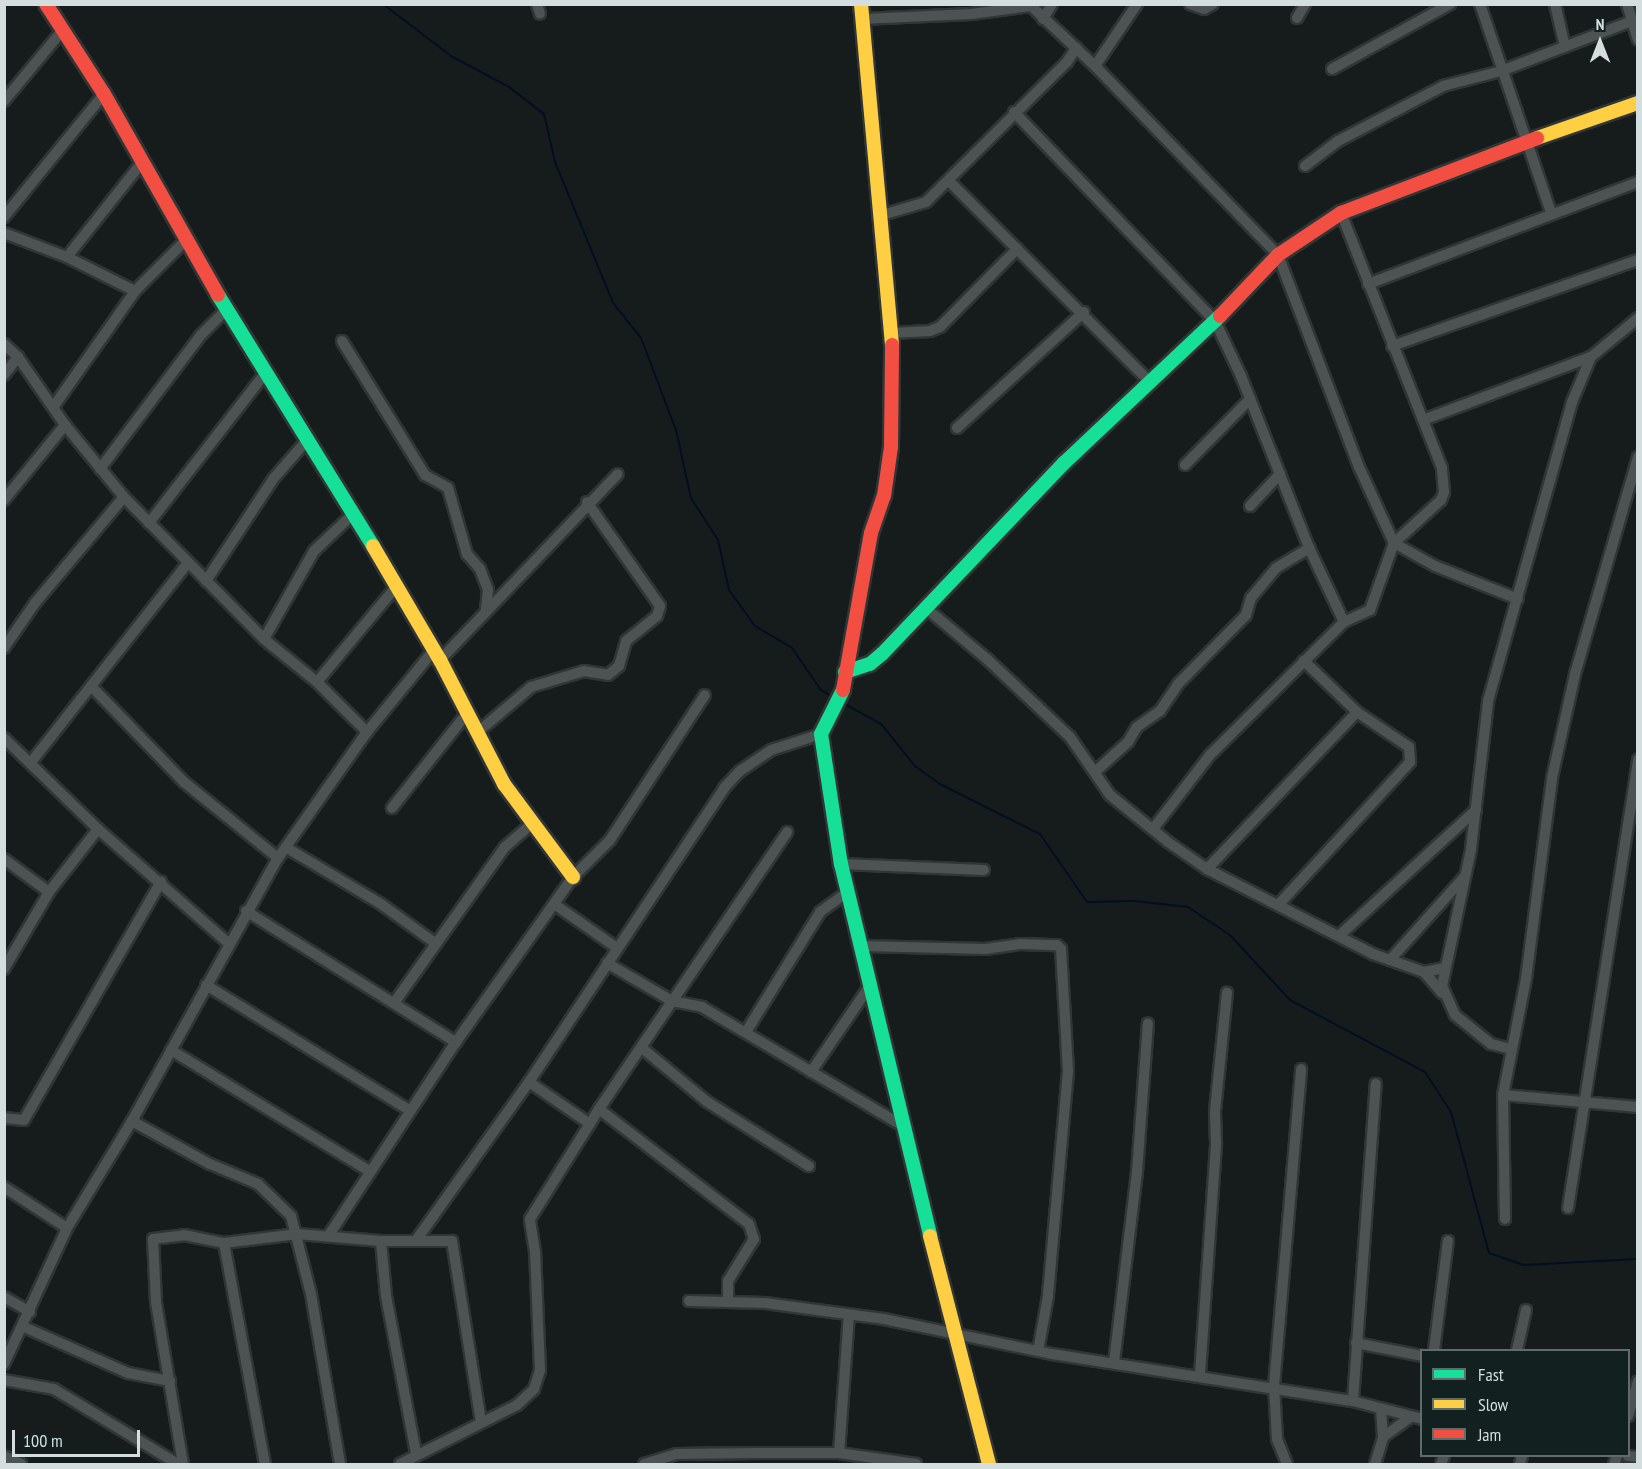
<!DOCTYPE html>
<html>
<head>
<meta charset="utf-8">
<style>
	body { margin:0 }
	#map { position:relative; width:1642px; height:1469px; overflow:hidden; background:#161c1c; font-family:"PT Sans Narrow",sans-serif }
	div>[style] { position:absolute }
	[style*='--x'] { left:calc(var(--x)*1px); top:calc(var(--y)*1px); width:calc(var(--w)*1px); rotate:calc(var(--a)*1deg) }
	.stream>* { height:2px; margin:-1px; padding:0 1px; transform-origin:1px; border-radius:1px; background:#020f21 }
	.roads { filter:drop-shadow(2px 0 #303535) drop-shadow(-2px 0 #303535) drop-shadow(0 2px #303535) drop-shadow(0 -2px #303535) }
	.street>* { height:10px; margin:-5px; padding:0 5px; transform-origin:5px; border-radius:5px; background:#4d5252 }
	.fast>* { height:14px; margin:-7px; padding:0 7px; transform-origin:7px; border-radius:7px; background:#16e098 }
	.slow>* { height:14px; margin:-7px; padding:0 7px; transform-origin:7px; border-radius:7px; background:#ffcf43 }
	.jam>* { height:14px; margin:-7px; padding:0 7px; transform-origin:7px; border-radius:7px; background:#f24e42 }
	span { translate:-50% -50%; white-space:nowrap; text-align:center; line-height:1.15; -webkit-text-stroke:5px #122020; paint-order:stroke }
	.frame { position:absolute; inset:0; border:6px solid #d5dede; pointer-events:none }
	.legend { position:absolute; left:1420px; top:1349px; width:210px; height:108px; box-sizing:border-box; background:#122020; border:2px solid #606c6c; margin:0; padding:8px 10px; list-style:none; font-size:18px; color:#d5dede }
	.legend li { display:flex; align-items:center; gap:12px; height:30px }
	.legend b { width:30px; border:2px solid #606c6c }
	.north { position:absolute; left:1570px; top:12px; width:60px; height:60px; -webkit-text-stroke:4px #122020; paint-order:stroke; rotate:0deg; font-size:16px; font-weight:700; line-height:24px; text-align:center; color:#d5dede }
	.north::after { content:''; display:block; margin:auto; width:21px; height:27px; background:#d5dede; clip-path:polygon(50% 0,100% 100%,50% 72%,0 100%) }
	.scale { position:absolute; left:12px; top:1430px; width:128px; height:27px; box-sizing:border-box; border:3px solid #d5dede; border-top:0; padding-left:8px; font-size:18px; line-height:21px; white-space:nowrap; color:#d5dede; -webkit-text-stroke:4px #122020; paint-order:stroke }
</style>
</head>
<body>
<div id="map">
	<div class="stream">
		<div style="--x:383;--y:4;--w:86;--a:37.4"></div>
		<div style="--x:451;--y:56;--w:66;--a:28.1"></div>
		<div style="--x:509;--y:87;--w:44;--a:37.6"></div>
		<div style="--x:544;--y:114;--w:49;--a:77.1"></div>
		<div style="--x:555;--y:162;--w:152;--a:67.6"></div>
		<div style="--x:613;--y:303;--w:45;--a:51.3"></div>
		<div style="--x:641;--y:338;--w:98;--a:69.2"></div>
		<div style="--x:676;--y:430;--w:70;--a:77.6"></div>
		<div style="--x:691;--y:498;--w:50;--a:57.3"></div>
		<div style="--x:718;--y:540;--w:51;--a:77.6"></div>
		<div style="--x:729;--y:590;--w:44;--a:54.2"></div>
		<div style="--x:755;--y:626;--w:43;--a:30.7"></div>
		<div style="--x:792;--y:648;--w:51;--a:55.4"></div>
		<div style="--x:821;--y:690;--w:17;--a:31"></div>
		<div style="--x:843;--y:703;--w:43;--a:28.9"></div>
		<div style="--x:881;--y:724;--w:54;--a:51"></div>
		<div style="--x:915;--y:766;--w:31;--a:36"></div>
		<div style="--x:940;--y:784;--w:112;--a:26.6"></div>
		<div style="--x:1040;--y:834;--w:83;--a:55.3"></div>
		<div style="--x:1087;--y:902;--w:48;--a:-1.2"></div>
		<div style="--x:1135;--y:901;--w:53;--a:6.5"></div>
		<div style="--x:1188;--y:907;--w:50;--a:33.7"></div>
		<div style="--x:1230;--y:935;--w:88;--a:47.3"></div>
		<div style="--x:1290;--y:1000;--w:153;--a:28.1"></div>
		<div style="--x:1425;--y:1072;--w:48;--a:57"></div>
		<div style="--x:1451;--y:1112;--w:146;--a:74.9"></div>
		<div style="--x:1489;--y:1253;--w:36;--a:19"></div>
		<div style="--x:1523;--y:1265;--w:115;--a:-3"></div>
	</div>
	<div class="roads">
		<div class="street">
			<div style="--x:537;--y:4;--w:10;--a:73"></div>
			<div style="--x:1029;--y:4;--w:91;--a:43.2"></div>
			<div style="--x:1095;--y:66;--w:263;--a:45.9"></div>
			<div style="--x:1278;--y:255;--w:227;--a:69.1"></div>
			<div style="--x:1359;--y:467;--w:84;--a:65.3"></div>
			<div style="--x:1394;--y:543;--w:47;--a:29.3"></div>
			<div style="--x:1435;--y:566;--w:89;--a:21.7"></div>
			<div style="--x:1190;--y:4;--w:15;--a:20"></div>
			<div style="--x:1204;--y:9;--w:10;--a:-29"></div>
			<div style="--x:1480;--y:4;--w:220;--a:71.2"></div>
			<div style="--x:1555;--y:4;--w:44;--a:76.9"></div>
			<div style="--x:1627;--y:4;--w:37;--a:73"></div>
			<div style="--x:1297;--y:18;--w:16;--a:-60"></div>
			<div style="--x:862;--y:19;--w:109;--a:-2.6"></div>
			<div style="--x:971;--y:14;--w:60;--a:-7.7"></div>
			<div style="--x:1043;--y:19;--w:17;--a:-59"></div>
			<div style="--x:1095;--y:66;--w:75;--a:-55.9"></div>
			<div style="--x:1332;--y:69;--w:135;--a:-28.8"></div>
			<div style="--x:4;--y:101;--w:91;--a:-50.4"></div>
			<div style="--x:1014;--y:112;--w:290;--a:46.1"></div>
			<div style="--x:1215;--y:321;--w:61;--a:64.7"></div>
			<div style="--x:1241;--y:376;--w:185;--a:68.4"></div>
			<div style="--x:1309;--y:548;--w:82;--a:64.7"></div>
			<div style="--x:1305;--y:166;--w:41;--a:-37.1"></div>
			<div style="--x:1338;--y:141;--w:119;--a:-27.6"></div>
			<div style="--x:1443;--y:86;--w:60;--a:-14.5"></div>
			<div style="--x:1501;--y:71;--w:140;--a:-20.9"></div>
			<div style="--x:949;--y:181;--w:286;--a:45"></div>
			<div style="--x:882;--y:215;--w:46;--a:-16.5"></div>
			<div style="--x:926;--y:202;--w:199;--a:-44.8"></div>
			<div style="--x:1067;--y:62;--w:17;--a:-57"></div>
			<div style="--x:4;--y:217;--w:159;--a:-50.9"></div>
			<div style="--x:4;--y:233;--w:67;--a:20.9"></div>
			<div style="--x:67;--y:257;--w:76;--a:26.6"></div>
			<div style="--x:67;--y:257;--w:122;--a:-51.6"></div>
			<div style="--x:1368;--y:284;--w:289;--a:-20.7"></div>
			<div style="--x:891;--y:333;--w:39;--a:-3"></div>
			<div style="--x:930;--y:331;--w:11;--a:-22"></div>
			<div style="--x:940;--y:327;--w:110;--a:-45.4"></div>
			<div style="--x:342;--y:341;--w:158;--a:58.2"></div>
			<div style="--x:425;--y:475;--w:26;--a:29"></div>
			<div style="--x:448;--y:488;--w:69;--a:73.9"></div>
			<div style="--x:467;--y:554;--w:20;--a:49"></div>
			<div style="--x:480;--y:569;--w:22;--a:69"></div>
			<div style="--x:488;--y:590;--w:20;--a:96"></div>
			<div style="--x:4;--y:344;--w:19;--a:43"></div>
			<div style="--x:18;--y:357;--w:83;--a:55.3"></div>
			<div style="--x:65;--y:425;--w:93;--a:50.7"></div>
			<div style="--x:124;--y:497;--w:199;--a:45.4"></div>
			<div style="--x:264;--y:639;--w:68;--a:39.1"></div>
			<div style="--x:317;--y:682;--w:71;--a:45"></div>
			<div style="--x:1392;--y:346;--w:261;--a:-19.3"></div>
			<div style="--x:4;--y:375;--w:23;--a:-52"></div>
			<div style="--x:54;--y:406;--w:141;--a:-54.8"></div>
			<div style="--x:135;--y:291;--w:71;--a:-45"></div>
			<div style="--x:1423;--y:420;--w:179;--a:-20.6"></div>
			<div style="--x:1591;--y:357;--w:61;--a:-39.7"></div>
			<div style="--x:957;--y:428;--w:172;--a:-42.4"></div>
			<div style="--x:1185;--y:465;--w:93;--a:-45.4"></div>
			<div style="--x:100;--y:469;--w:168;--a:-53"></div>
			<div style="--x:201;--y:335;--w:37;--a:-45"></div>
			<div style="--x:4;--y:500;--w:97;--a:-50.9"></div>
			<div style="--x:1250;--y:506;--w:44;--a:-46.8"></div>
			<div style="--x:149;--y:523;--w:191;--a:-52.2"></div>
			<div style="--x:206;--y:581;--w:123;--a:-56.6"></div>
			<div style="--x:274;--y:478;--w:53;--a:-48.8"></div>
			<div style="--x:926;--y:608;--w:80;--a:39.9"></div>
			<div style="--x:987;--y:659;--w:114;--a:43.2"></div>
			<div style="--x:1070;--y:737;--w:70;--a:55.4"></div>
			<div style="--x:1110;--y:795;--w:75;--a:39"></div>
			<div style="--x:1168;--y:842;--w:47;--a:34.7"></div>
			<div style="--x:1207;--y:869;--w:186;--a:27.1"></div>
			<div style="--x:1373;--y:954;--w:54;--a:19.4"></div>
			<div style="--x:1424;--y:972;--w:21;--a:-11"></div>
			<div style="--x:264;--y:639;--w:101;--a:-60.4"></div>
			<div style="--x:314;--y:551;--w:54;--a:-43.5"></div>
			<div style="--x:4;--y:648;--w:55;--a:-55.4"></div>
			<div style="--x:35;--y:603;--w:138;--a:-50"></div>
			<div style="--x:440;--y:660;--w:257;--a:-46.3"></div>
			<div style="--x:317;--y:682;--w:122;--a:-50.3"></div>
			<div style="--x:91;--y:686;--w:134;--a:45.9"></div>
			<div style="--x:184;--y:782;--w:121;--a:39"></div>
			<div style="--x:479;--y:731;--w:68;--a:-40.2"></div>
			<div style="--x:531;--y:687;--w:55;--a:-16.8"></div>
			<div style="--x:584;--y:671;--w:24;--a:9"></div>
			<div style="--x:608;--y:675;--w:14;--a:-39"></div>
			<div style="--x:619;--y:666;--w:26;--a:-74"></div>
			<div style="--x:626;--y:641;--w:40;--a:-39"></div>
			<div style="--x:657;--y:616;--w:10;--a:-73"></div>
			<div style="--x:660;--y:606;--w:127;--a:-125.1"></div>
			<div style="--x:4;--y:738;--w:131;--a:44.1"></div>
			<div style="--x:98;--y:829;--w:173;--a:41.2"></div>
			<div style="--x:32;--y:761;--w:251;--a:-51.8"></div>
			<div style="--x:1095;--y:772;--w:45;--a:-42.3"></div>
			<div style="--x:1128;--y:742;--w:17;--a:-59"></div>
			<div style="--x:1137;--y:727;--w:28;--a:-35"></div>
			<div style="--x:1160;--y:711;--w:32;--a:-56"></div>
			<div style="--x:1178;--y:684;--w:97;--a:-45.4"></div>
			<div style="--x:1246;--y:615;--w:18;--a:-74"></div>
			<div style="--x:1251;--y:598;--w:39;--a:-50"></div>
			<div style="--x:1276;--y:568;--w:39;--a:-31"></div>
			<div style="--x:392;--y:808;--w:122;--a:-51.6"></div>
			<div style="--x:1153;--y:829;--w:93;--a:-52.4"></div>
			<div style="--x:1210;--y:755;--w:189;--a:-44.8"></div>
			<div style="--x:1344;--y:622;--w:29;--a:-25"></div>
			<div style="--x:1370;--y:610;--w:71;--a:-70.3"></div>
			<div style="--x:1394;--y:543;--w:64;--a:-42.5"></div>
			<div style="--x:1441;--y:500;--w:9;--a:-69"></div>
			<div style="--x:1444;--y:492;--w:24;--a:-95"></div>
			<div style="--x:1442;--y:468;--w:274;--a:-111.6"></div>
			<div style="--x:287;--y:848;--w:109;--a:30.8"></div>
			<div style="--x:381;--y:904;--w:67;--a:35.8"></div>
			<div style="--x:4;--y:859;--w:56;--a:36.3"></div>
			<div style="--x:841;--y:864;--w:143;--a:2.4"></div>
			<div style="--x:1207;--y:869;--w:217;--a:-46.3"></div>
			<div style="--x:1280;--y:903;--w:192;--a:-47.3"></div>
			<div style="--x:1410;--y:762;--w:15;--a:-94"></div>
			<div style="--x:1409;--y:747;--w:63;--a:-146.1"></div>
			<div style="--x:1357;--y:712;--w:74;--a:-136.1"></div>
			<div style="--x:557;--y:906;--w:73;--a:35"></div>
			<div style="--x:246;--y:911;--w:248;--a:32"></div>
			<div style="--x:1340;--y:935;--w:185;--a:-42.6"></div>
			<div style="--x:862;--y:946;--w:123;--a:1.4"></div>
			<div style="--x:985;--y:949;--w:35;--a:-8"></div>
			<div style="--x:1020;--y:944;--w:37;--a:2"></div>
			<div style="--x:1057;--y:945;--w:6;--a:45"></div>
			<div style="--x:1061;--y:949;--w:122;--a:86.7"></div>
			<div style="--x:1068;--y:1071;--w:226;--a:95.1"></div>
			<div style="--x:1048;--y:1296;--w:56;--a:100.3"></div>
			<div style="--x:1390;--y:960;--w:113;--a:-48.2"></div>
			<div style="--x:607;--y:963;--w:75;--a:30.3"></div>
			<div style="--x:672;--y:1001;--w:31;--a:11"></div>
			<div style="--x:702;--y:1007;--w:236;--a:30.6"></div>
			<div style="--x:4;--y:969;--w:89;--a:-59.7"></div>
			<div style="--x:49;--y:892;--w:80;--a:-52.1"></div>
			<div style="--x:1424;--y:972;--w:28;--a:49"></div>
			<div style="--x:206;--y:985;--w:238;--a:31.6"></div>
			<div style="--x:394;--y:1003;--w:191;--a:-54.6"></div>
			<div style="--x:505;--y:847;--w:37;--a:-41"></div>
			<div style="--x:746;--y:1032;--w:141;--a:-58.3"></div>
			<div style="--x:820;--y:912;--w:34;--a:-36"></div>
			<div style="--x:642;--y:1048;--w:83;--a:39.6"></div>
			<div style="--x:706;--y:1101;--w:122;--a:32.3"></div>
			<div style="--x:1511;--y:1049;--w:21;--a:-166"></div>
			<div style="--x:1491;--y:1044;--w:46;--a:-141.1"></div>
			<div style="--x:1455;--y:1015;--w:32;--a:-114"></div>
			<div style="--x:1442;--y:986;--w:140;--a:-78"></div>
			<div style="--x:1471;--y:849;--w:149;--a:-83.4"></div>
			<div style="--x:1488;--y:701;--w:311;--a:-74.3"></div>
			<div style="--x:1572;--y:402;--w:49;--a:-67.1"></div>
			<div style="--x:171;--y:1050;--w:232;--a:31.4"></div>
			<div style="--x:811;--y:1072;--w:107;--a:-55.7"></div>
			<div style="--x:529;--y:1082;--w:74;--a:34.5"></div>
			<div style="--x:1503;--y:1095;--w:136;--a:5.1"></div>
			<div style="--x:599;--y:1109;--w:189;--a:37.5"></div>
			<div style="--x:749;--y:1224;--w:16;--a:72"></div>
			<div style="--x:754;--y:1239;--w:49;--a:121.8"></div>
			<div style="--x:728;--y:1281;--w:21;--a:90"></div>
			<div style="--x:4;--y:1118;--w:20;--a:6"></div>
			<div style="--x:24;--y:1120;--w:275;--a:-60.1"></div>
			<div style="--x:132;--y:1121;--w:89;--a:28.9"></div>
			<div style="--x:210;--y:1164;--w:52;--a:22.6"></div>
			<div style="--x:258;--y:1184;--w:46;--a:44.1"></div>
			<div style="--x:291;--y:1216;--w:81;--a:75.6"></div>
			<div style="--x:311;--y:1294;--w:172;--a:80.3"></div>
			<div style="--x:4;--y:1187;--w:75;--a:33.1"></div>
			<div style="--x:1568;--y:1208;--w:454;--a:-81.1"></div>
			<div style="--x:1505;--y:1219;--w:124;--a:-90.9"></div>
			<div style="--x:1503;--y:1095;--w:118;--a:-78.8"></div>
			<div style="--x:1526;--y:979;--w:203;--a:-82.6"></div>
			<div style="--x:1552;--y:778;--w:107;--a:-77.5"></div>
			<div style="--x:1575;--y:674;--w:226;--a:-73.8"></div>
			<div style="--x:329;--y:1235;--w:231;--a:-56.7"></div>
			<div style="--x:456;--y:1042;--w:202;--a:-54.7"></div>
			<div style="--x:573;--y:877;--w:52;--a:-45"></div>
			<div style="--x:610;--y:840;--w:173;--a:-56.8"></div>
			<div style="--x:417;--y:1239;--w:193;--a:-54.5"></div>
			<div style="--x:529;--y:1082;--w:353;--a:-56.4"></div>
			<div style="--x:724;--y:788;--w:23;--a:-47"></div>
			<div style="--x:740;--y:771;--w:37;--a:-34"></div>
			<div style="--x:771;--y:750;--w:52;--a:-17.7"></div>
			<div style="--x:381;--y:1241;--w:55;--a:84.8"></div>
			<div style="--x:386;--y:1296;--w:161;--a:79.2"></div>
			<div style="--x:224;--y:1243;--w:225;--a:79.5"></div>
			<div style="--x:4;--y:1297;--w:30;--a:30"></div>
			<div style="--x:689;--y:1301;--w:76;--a:1.5"></div>
			<div style="--x:765;--y:1303;--w:120;--a:7.7"></div>
			<div style="--x:884;--y:1319;--w:172;--a:11.8"></div>
			<div style="--x:1052;--y:1354;--w:305;--a:8.9"></div>
			<div style="--x:1353;--y:1401;--w:71;--a:14.6"></div>
			<div style="--x:24;--y:1327;--w:114;--a:23.9"></div>
			<div style="--x:128;--y:1373;--w:43;--a:10.8"></div>
			<div style="--x:1356;--y:1343;--w:67;--a:11.1"></div>
			<div style="--x:1434;--y:1350;--w:110;--a:-82.7"></div>
			<div style="--x:1517;--y:1350;--w:41;--a:-77.3"></div>
			<div style="--x:1114;--y:1362;--w:191;--a:-83.1"></div>
			<div style="--x:1137;--y:1172;--w:149;--a:-85.8"></div>
			<div style="--x:4;--y:1364;--w:150;--a:-65.1"></div>
			<div style="--x:67;--y:1228;--w:125;--a:-58.7"></div>
			<div style="--x:132;--y:1121;--w:301;--a:-61"></div>
			<div style="--x:278;--y:858;--w:154;--a:-54.8"></div>
			<div style="--x:367;--y:732;--w:104;--a:-50.8"></div>
			<div style="--x:1200;--y:1374;--w:232;--a:-86"></div>
			<div style="--x:1216;--y:1143;--w:32;--a:-92"></div>
			<div style="--x:1215;--y:1111;--w:119;--a:-84.2"></div>
			<div style="--x:4;--y:1380;--w:51;--a:10.2"></div>
			<div style="--x:54;--y:1389;--w:145;--a:31.2"></div>
			<div style="--x:1353;--y:1401;--w:318;--a:-85.9"></div>
			<div style="--x:1628;--y:1416;--w:36;--a:-74"></div>
			<div style="--x:1383;--y:1437;--w:32;--a:-36"></div>
			<div style="--x:839;--y:1453;--w:138;--a:-85.9"></div>
			<div style="--x:4;--y:1456;--w:19;--a:25"></div>
			<div style="--x:1628;--y:1456;--w:10;--a:6"></div>
			<div style="--x:183;--y:1464;--w:164;--a:-99.5"></div>
			<div style="--x:156;--y:1302;--w:63;--a:-92.7"></div>
			<div style="--x:153;--y:1239;--w:31;--a:-7"></div>
			<div style="--x:184;--y:1235;--w:41;--a:11.3"></div>
			<div style="--x:224;--y:1243;--w:74;--a:-7"></div>
			<div style="--x:297;--y:1234;--w:84;--a:4.8"></div>
			<div style="--x:381;--y:1241;--w:71;--a:0"></div>
			<div style="--x:452;--y:1241;--w:183;--a:80.9"></div>
			<div style="--x:400;--y:1464;--w:131;--a:-26.8"></div>
			<div style="--x:517;--y:1405;--w:23;--a:-43"></div>
			<div style="--x:534;--y:1389;--w:20;--a:-72"></div>
			<div style="--x:540;--y:1370;--w:118;--a:-92.4"></div>
			<div style="--x:535;--y:1252;--w:33;--a:-99"></div>
			<div style="--x:530;--y:1219;--w:130;--a:-57.9"></div>
			<div style="--x:599;--y:1109;--w:335;--a:-55.8"></div>
			<div style="--x:644;--y:1464;--w:34;--a:-17"></div>
			<div style="--x:677;--y:1454;--w:78;--a:-0.7"></div>
			<div style="--x:755;--y:1453;--w:84;--a:0"></div>
			<div style="--x:839;--y:1453;--w:78;--a:8.1"></div>
			<div style="--x:1287;--y:1464;--w:27;--a:-112"></div>
			<div style="--x:1277;--y:1439;--w:53;--a:-93.2"></div>
			<div style="--x:1274;--y:1386;--w:318;--a:-85.1"></div>
			<div style="--x:1375;--y:1464;--w:28;--a:-73"></div>
			<div style="--x:1383;--y:1437;--w:27;--a:-94"></div>
			<div style="--x:1441;--y:1464;--w:9;--a:-69"></div>
			<div style="--x:1520;--y:1464;--w:8;--a:-76"></div>
			<div style="--x:1614;--y:1464;--w:9;--a:-69"></div>
		</div>
		<div class="fast">
			<div style="--x:218;--y:295;--w:295;--a:58.3"></div>
			<div style="--x:845;--y:672;--w:26;--a:-18"></div>
			<div style="--x:870;--y:664;--w:16;--a:-40"></div>
			<div style="--x:882;--y:654;--w:264;--a:-46.4"></div>
			<div style="--x:1064;--y:463;--w:214;--a:-43.3"></div>
			<div style="--x:843;--y:690;--w:49;--a:116.6"></div>
			<div style="--x:821;--y:734;--w:132;--a:81.3"></div>
			<div style="--x:841;--y:864;--w:382;--a:76.5"></div>
		</div>
		<div class="slow">
			<div style="--x:861;--y:4;--w:342;--a:84.8"></div>
			<div style="--x:1537;--y:138;--w:107;--a:-19.1"></div>
			<div style="--x:373;--y:546;--w:132;--a:59.6"></div>
			<div style="--x:440;--y:660;--w:140;--a:62.7"></div>
			<div style="--x:504;--y:784;--w:116;--a:53.4"></div>
			<div style="--x:930;--y:1236;--w:236;--a:75.5"></div>
		</div>
		<div class="jam">
			<div style="--x:46;--y:4;--w:107;--a:57.2"></div>
			<div style="--x:104;--y:94;--w:231;--a:60.4"></div>
			<div style="--x:1220;--y:316;--w:84;--a:-46.4"></div>
			<div style="--x:1278;--y:255;--w:76;--a:-33.7"></div>
			<div style="--x:1341;--y:213;--w:210;--a:-20.9"></div>
			<div style="--x:843;--y:690;--w:159;--a:-79.9"></div>
			<div style="--x:871;--y:533;--w:39;--a:-71"></div>
			<div style="--x:884;--y:496;--w:49;--a:-81.9"></div>
			<div style="--x:891;--y:447;--w:102;--a:-89.4"></div>
		</div>
	</div>
	<div class="frame"></div>
	<ul class="legend">
	<li><b style="height:8px;background:#16e098"></b>Fast</li>
	<li><b style="height:8px;background:#ffcf43"></b>Slow</li>
	<li><b style="height:8px;background:#f24e42"></b>Jam</li>
	</ul>
	<div class="north">N</div>
	<div class="scale">100 m</div>
</div>
</body>
</html>
